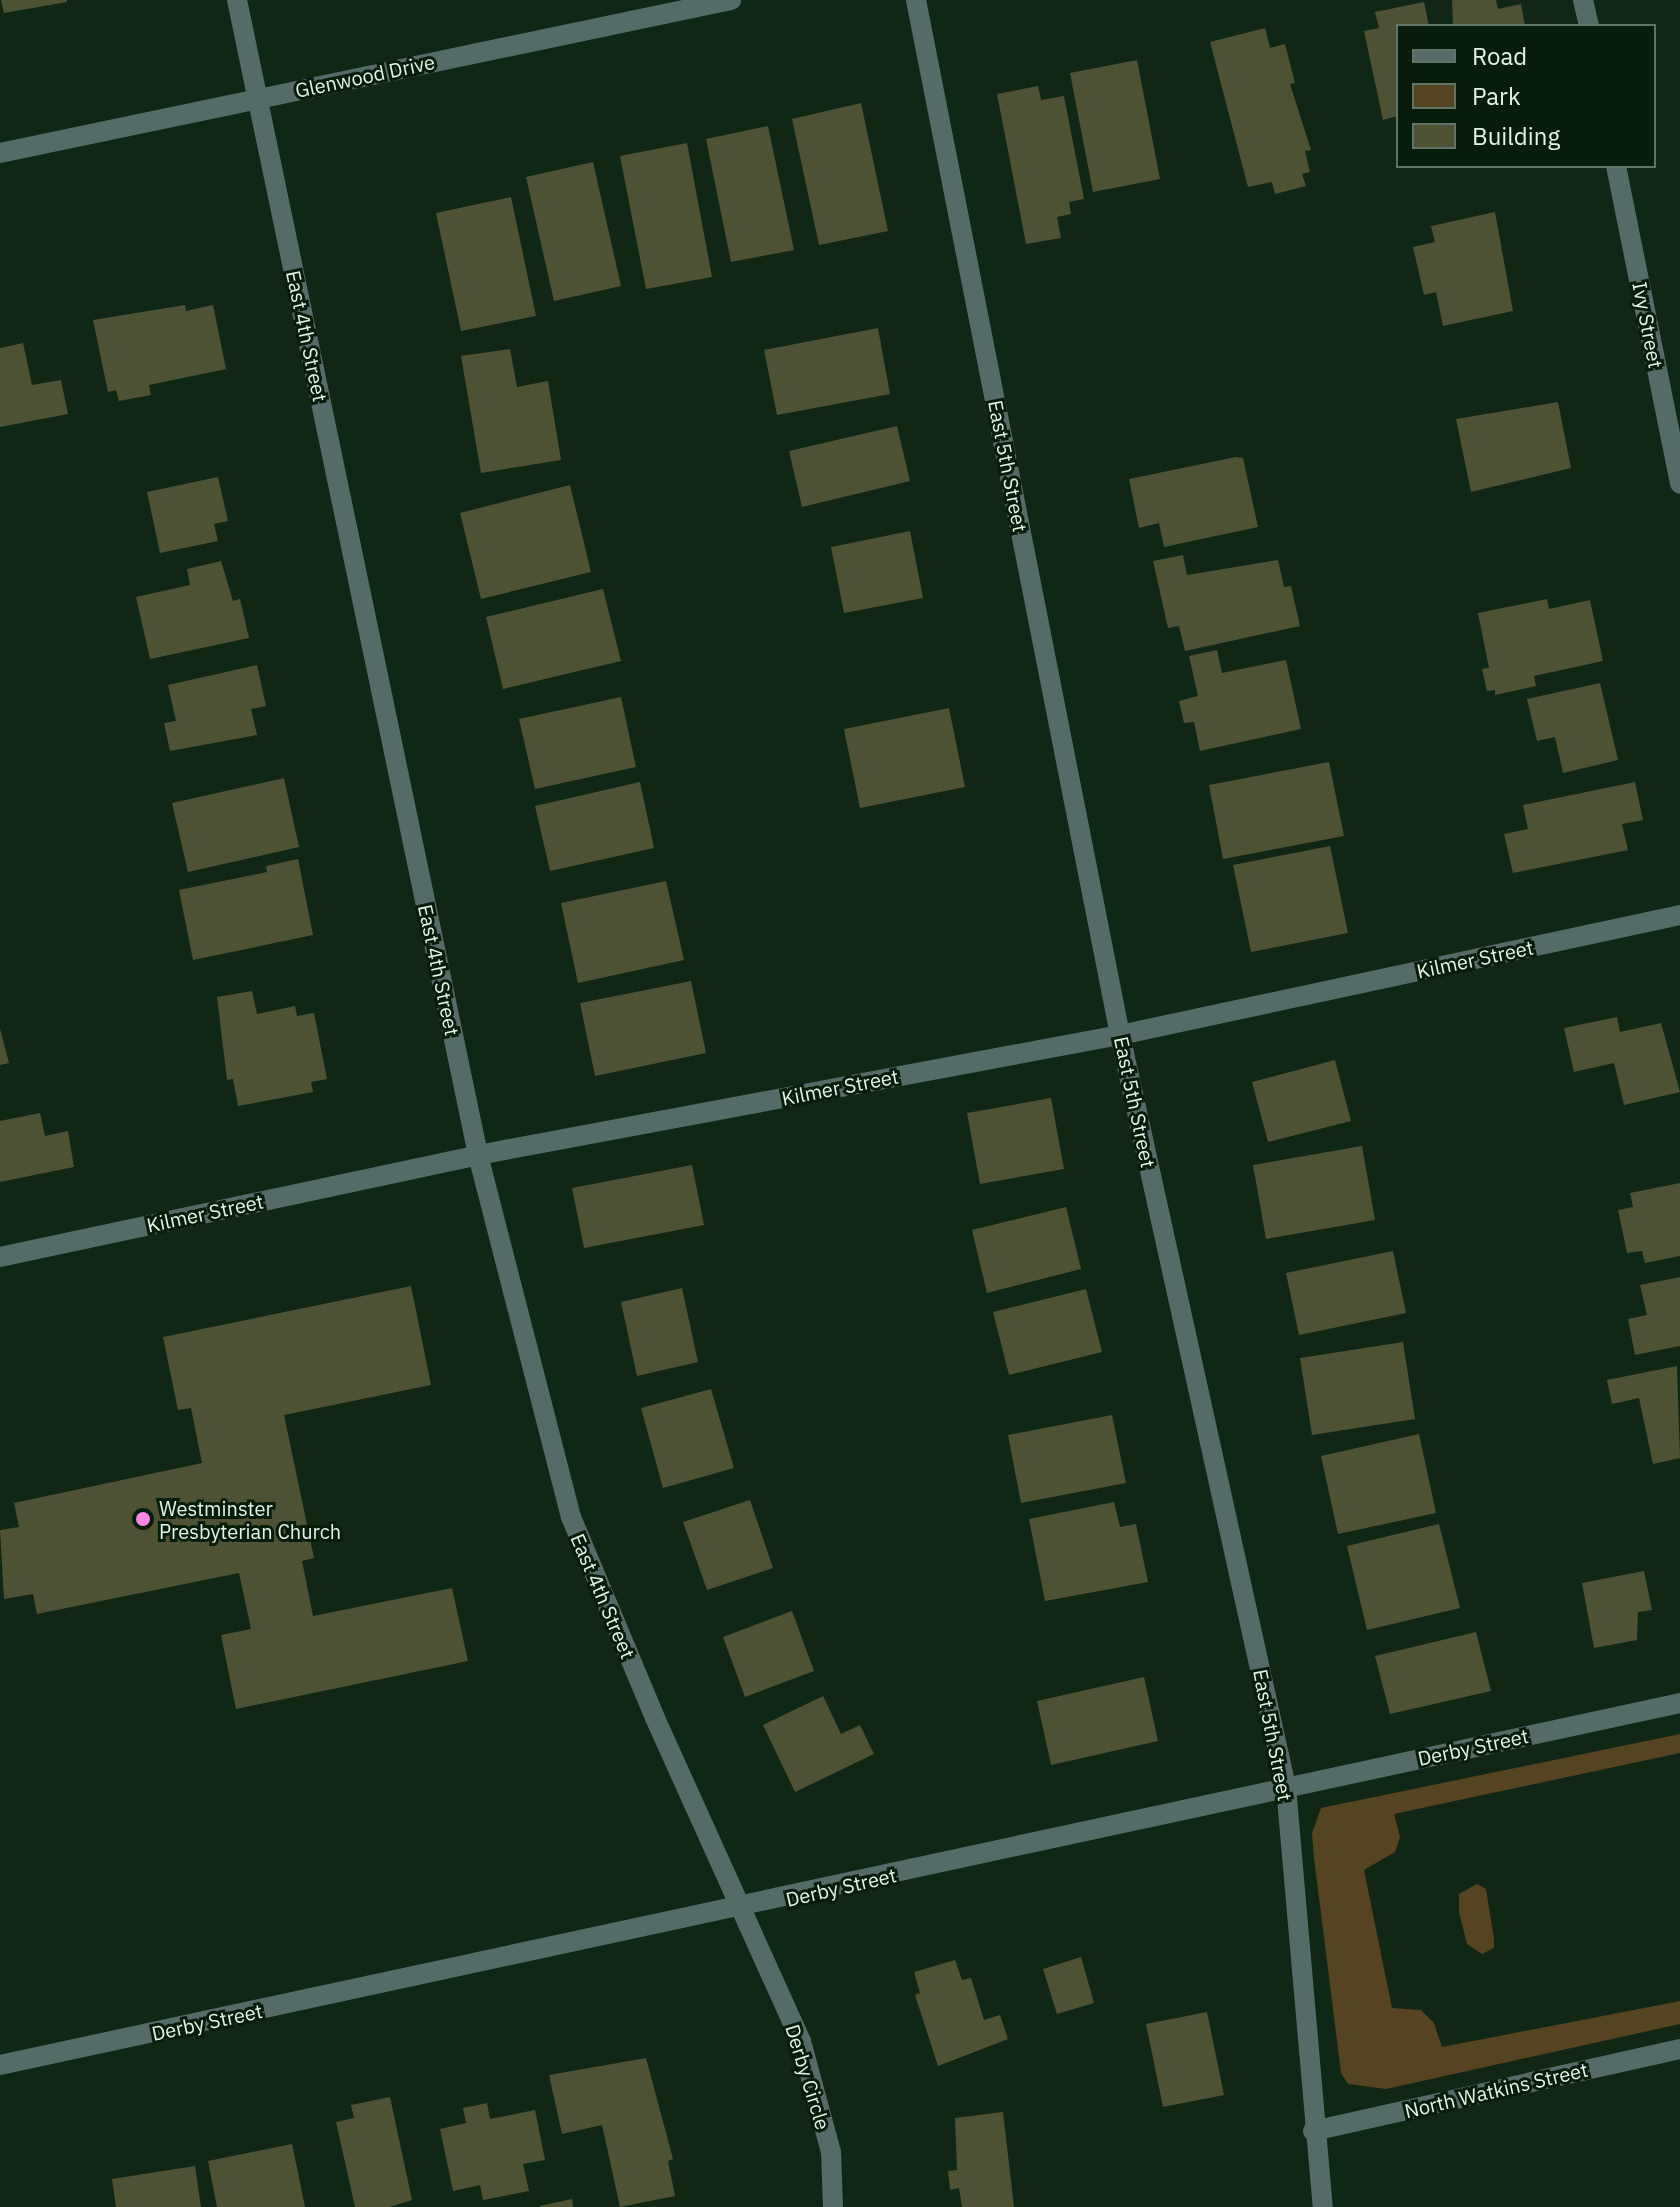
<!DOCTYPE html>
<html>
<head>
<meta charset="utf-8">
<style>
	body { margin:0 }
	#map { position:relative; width:1680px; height:2207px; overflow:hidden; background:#102715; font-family:"IBM Plex Sans",sans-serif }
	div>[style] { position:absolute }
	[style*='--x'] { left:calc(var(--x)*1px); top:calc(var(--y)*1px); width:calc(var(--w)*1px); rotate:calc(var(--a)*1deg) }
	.green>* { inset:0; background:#554322 }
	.building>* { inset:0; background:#4e5235 }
	.minor>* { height:20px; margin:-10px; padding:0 10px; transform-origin:10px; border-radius:10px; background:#556b67 }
	.tertiary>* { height:20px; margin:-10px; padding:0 10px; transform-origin:10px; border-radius:10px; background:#556b67 }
	.dots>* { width:22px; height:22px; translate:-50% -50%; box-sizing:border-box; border:4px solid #071d0c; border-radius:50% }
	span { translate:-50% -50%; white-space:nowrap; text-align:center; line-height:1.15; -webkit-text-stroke:6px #071d0c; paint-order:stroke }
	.street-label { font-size:20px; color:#e5f3e7 }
	.poi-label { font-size:20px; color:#e5f3e7 }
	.left { translate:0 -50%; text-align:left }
	.legend { position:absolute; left:1396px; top:24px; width:260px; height:144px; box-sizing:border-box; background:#071d0c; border:2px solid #607364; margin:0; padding:10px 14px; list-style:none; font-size:24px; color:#e5f3e7 }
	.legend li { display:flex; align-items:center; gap:16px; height:40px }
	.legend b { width:40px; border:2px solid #607364 }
</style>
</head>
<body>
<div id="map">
	<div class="green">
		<div style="clip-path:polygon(1680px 1734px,1680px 1753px,1394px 1814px,1400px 1837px,1395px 1852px,1364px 1870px,1392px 2008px,1421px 2010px,1434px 2023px,1442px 2047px,1680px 2001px,1680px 2024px,1386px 2089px,1348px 2084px,1341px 2073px,1314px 1858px,1312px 1833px,1321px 1808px)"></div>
		<div style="clip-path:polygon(1477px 1884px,1486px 1889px,1494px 1939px,1494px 1948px,1482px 1954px,1467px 1944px,1459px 1912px,1459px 1894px)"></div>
	</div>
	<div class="building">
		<div style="clip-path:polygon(1px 0,67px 0,67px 2px,4px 13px)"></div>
		<div style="clip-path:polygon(1452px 0,1496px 0,1498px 9px,1521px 4px,1525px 26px,1453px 26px)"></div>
		<div style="clip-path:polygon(1424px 2px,1429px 26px,1398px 26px,1398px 116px,1383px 120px,1364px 31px,1379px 28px,1375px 12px)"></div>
		<div style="clip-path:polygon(1265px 28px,1270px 48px,1285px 44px,1295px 83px,1290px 84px,1311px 150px,1305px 151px,1310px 172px,1302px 174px,1306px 186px,1275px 194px,1272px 182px,1248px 187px,1210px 42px)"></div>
		<div style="clip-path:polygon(1137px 60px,1160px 179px,1093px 192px,1070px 73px)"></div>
		<div style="clip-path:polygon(1038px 86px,1041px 100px,1064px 96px,1084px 199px,1069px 202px,1071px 214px,1057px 217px,1061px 238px,1026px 244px,997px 94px)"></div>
		<div style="clip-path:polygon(861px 103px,888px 231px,819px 245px,792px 119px)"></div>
		<div style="clip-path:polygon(768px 126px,794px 250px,731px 262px,706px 139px)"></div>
		<div style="clip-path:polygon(687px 143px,712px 277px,646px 289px,620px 156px)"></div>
		<div style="clip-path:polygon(593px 162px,621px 286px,554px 301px,526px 177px)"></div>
		<div style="clip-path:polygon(511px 197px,536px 316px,461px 331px,436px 213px)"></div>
		<div style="clip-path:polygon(1495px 212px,1513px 311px,1443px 326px,1436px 292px,1424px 295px,1413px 247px,1435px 242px,1431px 226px)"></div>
		<div style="clip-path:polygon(185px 305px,186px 311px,213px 305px,226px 369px,149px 385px,151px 395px,119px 401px,116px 390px,108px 392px,93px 320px)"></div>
		<div style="clip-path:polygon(878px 328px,890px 394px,777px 415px,764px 350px)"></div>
		<div style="clip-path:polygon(23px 343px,32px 385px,61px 380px,68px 414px,0 427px,0 348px)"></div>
		<div style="clip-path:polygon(510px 349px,517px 387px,548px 381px,561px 460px,481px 473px,461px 356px)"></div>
		<div style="clip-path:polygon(1558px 402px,1571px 468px,1471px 492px,1456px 419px)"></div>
		<div style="clip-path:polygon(897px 426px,910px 481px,802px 507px,789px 451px)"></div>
		<div style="clip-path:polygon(1236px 457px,1243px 458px,1258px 527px,1164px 547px,1159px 523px,1139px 528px,1129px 479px)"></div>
		<div style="clip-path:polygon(218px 477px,228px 521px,214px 524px,218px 541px,160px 553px,147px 492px)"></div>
		<div style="clip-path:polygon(570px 485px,591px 572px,481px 599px,460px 513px)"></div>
		<div style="clip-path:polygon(910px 531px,923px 598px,844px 613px,831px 547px)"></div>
		<div style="clip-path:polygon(1183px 555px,1187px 575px,1278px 560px,1284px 587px,1291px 586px,1300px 626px,1185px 651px,1179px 626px,1168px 628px,1153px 561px)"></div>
		<div style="clip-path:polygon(221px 561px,233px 601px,240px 599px,249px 638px,150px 659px,136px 597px,190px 585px,187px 569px)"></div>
		<div style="clip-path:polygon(603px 589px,621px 661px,503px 689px,486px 617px)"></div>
		<div style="clip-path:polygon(1547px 599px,1549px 609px,1590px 600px,1603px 661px,1534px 676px,1536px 686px,1495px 695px,1495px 690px,1487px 691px,1482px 669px,1489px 668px,1478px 613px)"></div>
		<div style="clip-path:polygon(1217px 650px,1222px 673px,1286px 660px,1301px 729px,1200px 751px,1194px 722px,1184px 723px,1179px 701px,1198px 696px,1189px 656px)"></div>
		<div style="clip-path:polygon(257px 665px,266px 706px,251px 709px,257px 735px,170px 751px,164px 723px,176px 721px,168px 685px)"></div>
		<div style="clip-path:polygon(1600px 683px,1618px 760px,1563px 773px,1555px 737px,1537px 741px,1527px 699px)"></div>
		<div style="clip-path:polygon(621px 697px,636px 767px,535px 789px,519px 719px)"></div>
		<div style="clip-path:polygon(949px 708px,965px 787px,860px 808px,844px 729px)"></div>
		<div style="clip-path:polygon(1329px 762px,1344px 836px,1223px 859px,1209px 785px)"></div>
		<div style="clip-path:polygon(284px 778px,299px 847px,188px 872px,172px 803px)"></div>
		<div style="clip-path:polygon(640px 782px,654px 848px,550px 871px,535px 806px)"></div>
		<div style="clip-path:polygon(1635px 782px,1643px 820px,1622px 824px,1628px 850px,1513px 873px,1504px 834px,1528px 829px,1523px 805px)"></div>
		<div style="clip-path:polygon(1330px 846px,1348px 933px,1251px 952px,1233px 865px)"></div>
		<div style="clip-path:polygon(298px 859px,313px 935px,193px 960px,179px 890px,267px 872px,266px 866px)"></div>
		<div style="clip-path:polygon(666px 881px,684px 960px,578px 983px,561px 903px)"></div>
		<div style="clip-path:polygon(691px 981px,706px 1053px,595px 1076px,580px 1003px)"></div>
		<div style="clip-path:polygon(252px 991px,257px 1014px,295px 1006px,297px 1016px,314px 1013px,327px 1079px,311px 1082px,313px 1092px,238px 1106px,233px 1079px,227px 1080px,217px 997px)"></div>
		<div style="clip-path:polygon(1617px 1017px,1620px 1032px,1661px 1023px,1680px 1092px,1624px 1105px,1614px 1063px,1574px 1072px,1564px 1028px)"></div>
		<div style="clip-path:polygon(0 1029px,9px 1063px,0 1065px)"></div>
		<div style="clip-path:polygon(1335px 1060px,1351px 1121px,1268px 1142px,1252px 1082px)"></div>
		<div style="clip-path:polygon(1051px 1098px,1064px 1169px,980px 1184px,967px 1113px)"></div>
		<div style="clip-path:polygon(40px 1113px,45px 1136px,68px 1131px,74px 1167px,0 1182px,0 1121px)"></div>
		<div style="clip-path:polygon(1362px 1146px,1375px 1220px,1266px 1239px,1253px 1165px)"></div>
		<div style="clip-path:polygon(692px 1165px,704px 1225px,584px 1248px,572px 1188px)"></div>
		<div style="clip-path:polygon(1680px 1183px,1680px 1256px,1645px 1263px,1642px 1251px,1627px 1253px,1618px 1210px,1633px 1207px,1630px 1193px)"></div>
		<div style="clip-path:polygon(1066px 1207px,1081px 1269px,987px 1293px,972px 1230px)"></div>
		<div style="clip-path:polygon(1393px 1251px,1406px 1313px,1299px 1335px,1286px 1273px)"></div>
		<div style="clip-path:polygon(1680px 1277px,1680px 1346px,1635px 1355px,1628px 1319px,1647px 1315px,1640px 1285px)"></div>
		<div style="clip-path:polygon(411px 1286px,431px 1385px,284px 1415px,314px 1558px,302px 1561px,313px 1616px,452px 1588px,468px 1661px,236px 1709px,221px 1635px,251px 1629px,239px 1573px,37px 1614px,33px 1594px,4px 1599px,0 1530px,19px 1527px,14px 1503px,202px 1463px,191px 1408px,178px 1410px,163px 1337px)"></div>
		<div style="clip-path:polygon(682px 1288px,698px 1362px,637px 1376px,621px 1302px)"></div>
		<div style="clip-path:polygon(1086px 1289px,1102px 1352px,1009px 1375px,993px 1312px)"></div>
		<div style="clip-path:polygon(1403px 1342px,1415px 1419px,1312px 1435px,1300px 1358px)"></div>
		<div style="clip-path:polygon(1677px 1366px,1680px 1458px,1653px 1464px,1639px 1398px,1612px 1404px,1607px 1380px)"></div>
		<div style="clip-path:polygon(711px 1389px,734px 1468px,663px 1488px,641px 1408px)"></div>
		<div style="clip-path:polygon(1112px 1415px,1126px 1483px,1021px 1503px,1008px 1435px)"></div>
		<div style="clip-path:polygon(1419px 1434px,1436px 1513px,1338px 1534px,1321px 1456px)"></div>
		<div style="clip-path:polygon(750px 1500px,773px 1568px,707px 1590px,683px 1522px)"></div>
		<div style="clip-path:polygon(1114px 1502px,1120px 1527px,1136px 1524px,1148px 1582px,1045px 1601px,1029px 1519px)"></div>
		<div style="clip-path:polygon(1439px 1524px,1460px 1608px,1367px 1630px,1347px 1546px)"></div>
		<div style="clip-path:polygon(1644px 1571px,1652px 1610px,1638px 1612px,1637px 1640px,1594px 1648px,1582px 1583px)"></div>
		<div style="clip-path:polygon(792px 1611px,814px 1671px,745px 1697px,723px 1637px)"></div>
		<div style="clip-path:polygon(1476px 1632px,1491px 1691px,1390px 1714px,1375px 1656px)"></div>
		<div style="clip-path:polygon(1144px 1677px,1158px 1741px,1051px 1765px,1037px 1701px)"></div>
		<div style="clip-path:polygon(823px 1696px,841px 1734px,860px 1725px,874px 1754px,795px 1792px,763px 1725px)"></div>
		<div style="clip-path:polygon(1081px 1957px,1094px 2003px,1057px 2014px,1043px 1969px)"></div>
		<div style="clip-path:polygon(955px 1960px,962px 1980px,971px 1978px,984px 2020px,1000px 2015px,1008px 2039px,938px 2066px,915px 1995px,920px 1993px,914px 1972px)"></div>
		<div style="clip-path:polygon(1207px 2012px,1224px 2095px,1163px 2107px,1146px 2024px)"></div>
		<div style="clip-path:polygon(646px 2058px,673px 2159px,668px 2161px,675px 2196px,620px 2207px,602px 2125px,562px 2134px,549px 2075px)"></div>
		<div style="clip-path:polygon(390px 2097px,412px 2200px,390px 2207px,355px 2207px,336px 2122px,354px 2118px,351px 2105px)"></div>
		<div style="clip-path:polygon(487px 2103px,490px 2119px,535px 2110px,545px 2160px,523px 2164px,529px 2191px,483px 2200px,480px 2185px,453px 2191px,440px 2129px,466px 2123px,463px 2108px)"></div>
		<div style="clip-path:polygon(1003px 2112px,1014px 2207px,962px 2207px,959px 2188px,950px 2190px,948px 2171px,957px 2170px,955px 2118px)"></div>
		<div style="clip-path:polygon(292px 2144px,305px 2207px,217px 2207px,208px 2161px)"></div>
		<div style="clip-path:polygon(195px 2166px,201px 2207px,116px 2207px,112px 2179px)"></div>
		<div style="clip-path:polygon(572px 2199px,573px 2207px,540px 2207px,540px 2206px)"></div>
	</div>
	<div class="minor">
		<div style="--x:237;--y:0;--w:1180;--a:78.21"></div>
		<div style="--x:478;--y:1155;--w:374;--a:75.6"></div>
		<div style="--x:571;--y:1517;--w:218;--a:67.3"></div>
		<div style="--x:655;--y:1718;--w:354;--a:65.7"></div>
		<div style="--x:801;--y:2041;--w:115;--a:74.9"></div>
		<div style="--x:831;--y:2152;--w:55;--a:87.9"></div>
		<div style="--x:916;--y:0;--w:1055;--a:78.85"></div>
		<div style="--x:1120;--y:1035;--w:770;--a:77.55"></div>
		<div style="--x:1286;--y:1787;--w:422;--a:85"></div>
		<div style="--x:1583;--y:0;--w:27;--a:77"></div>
		<div style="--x:1616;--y:166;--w:324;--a:78.6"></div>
		<div style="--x:0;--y:1257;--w:489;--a:-12"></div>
		<div style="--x:478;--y:1155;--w:653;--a:-10.59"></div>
		<div style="--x:1120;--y:1035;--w:573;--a:-12.09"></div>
		<div style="--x:0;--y:2065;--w:1719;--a:-12.16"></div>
		<div style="--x:1313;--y:2131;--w:376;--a:-12.6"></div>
	</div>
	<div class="tertiary">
		<div style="--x:0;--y:153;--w:747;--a:-11.82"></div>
	</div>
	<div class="dots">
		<div style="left:143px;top:1519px;background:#fe85e0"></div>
	</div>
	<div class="street-label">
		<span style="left:365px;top:76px;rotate:-12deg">Glenwood Drive</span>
		<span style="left:1648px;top:325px;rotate:79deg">Ivy Street</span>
		<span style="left:307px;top:336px;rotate:78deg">East 4th Street</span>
		<span style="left:1008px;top:466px;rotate:79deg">East 5th Street</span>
		<span style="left:1475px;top:959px;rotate:-12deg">Kilmer Street</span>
		<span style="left:439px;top:970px;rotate:78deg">East 4th Street</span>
		<span style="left:840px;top:1087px;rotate:-11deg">Kilmer Street</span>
		<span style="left:1135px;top:1102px;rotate:78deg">East 5th Street</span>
		<span style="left:205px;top:1213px;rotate:-12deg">Kilmer Street</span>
		<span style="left:603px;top:1596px;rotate:67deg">East 4th Street</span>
		<span style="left:1273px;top:1735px;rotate:79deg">East 5th Street</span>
		<span style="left:1473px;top:1747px;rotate:-12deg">Derby Street</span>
		<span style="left:841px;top:1887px;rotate:-13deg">Derby Street</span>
		<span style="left:207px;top:2022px;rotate:-12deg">Derby Street</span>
		<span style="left:808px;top:2077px;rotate:73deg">Derby Circle</span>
		<span style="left:1496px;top:2090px;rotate:-13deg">North Watkins Street</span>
	</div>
	<div class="poi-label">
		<span class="left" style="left:159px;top:1520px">Westminster<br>Presbyterian Church</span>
	</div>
	<ul class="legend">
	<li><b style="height:10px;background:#556b67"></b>Road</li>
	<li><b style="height:22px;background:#554322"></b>Park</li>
	<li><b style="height:22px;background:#4e5235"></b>Building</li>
	</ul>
</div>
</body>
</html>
